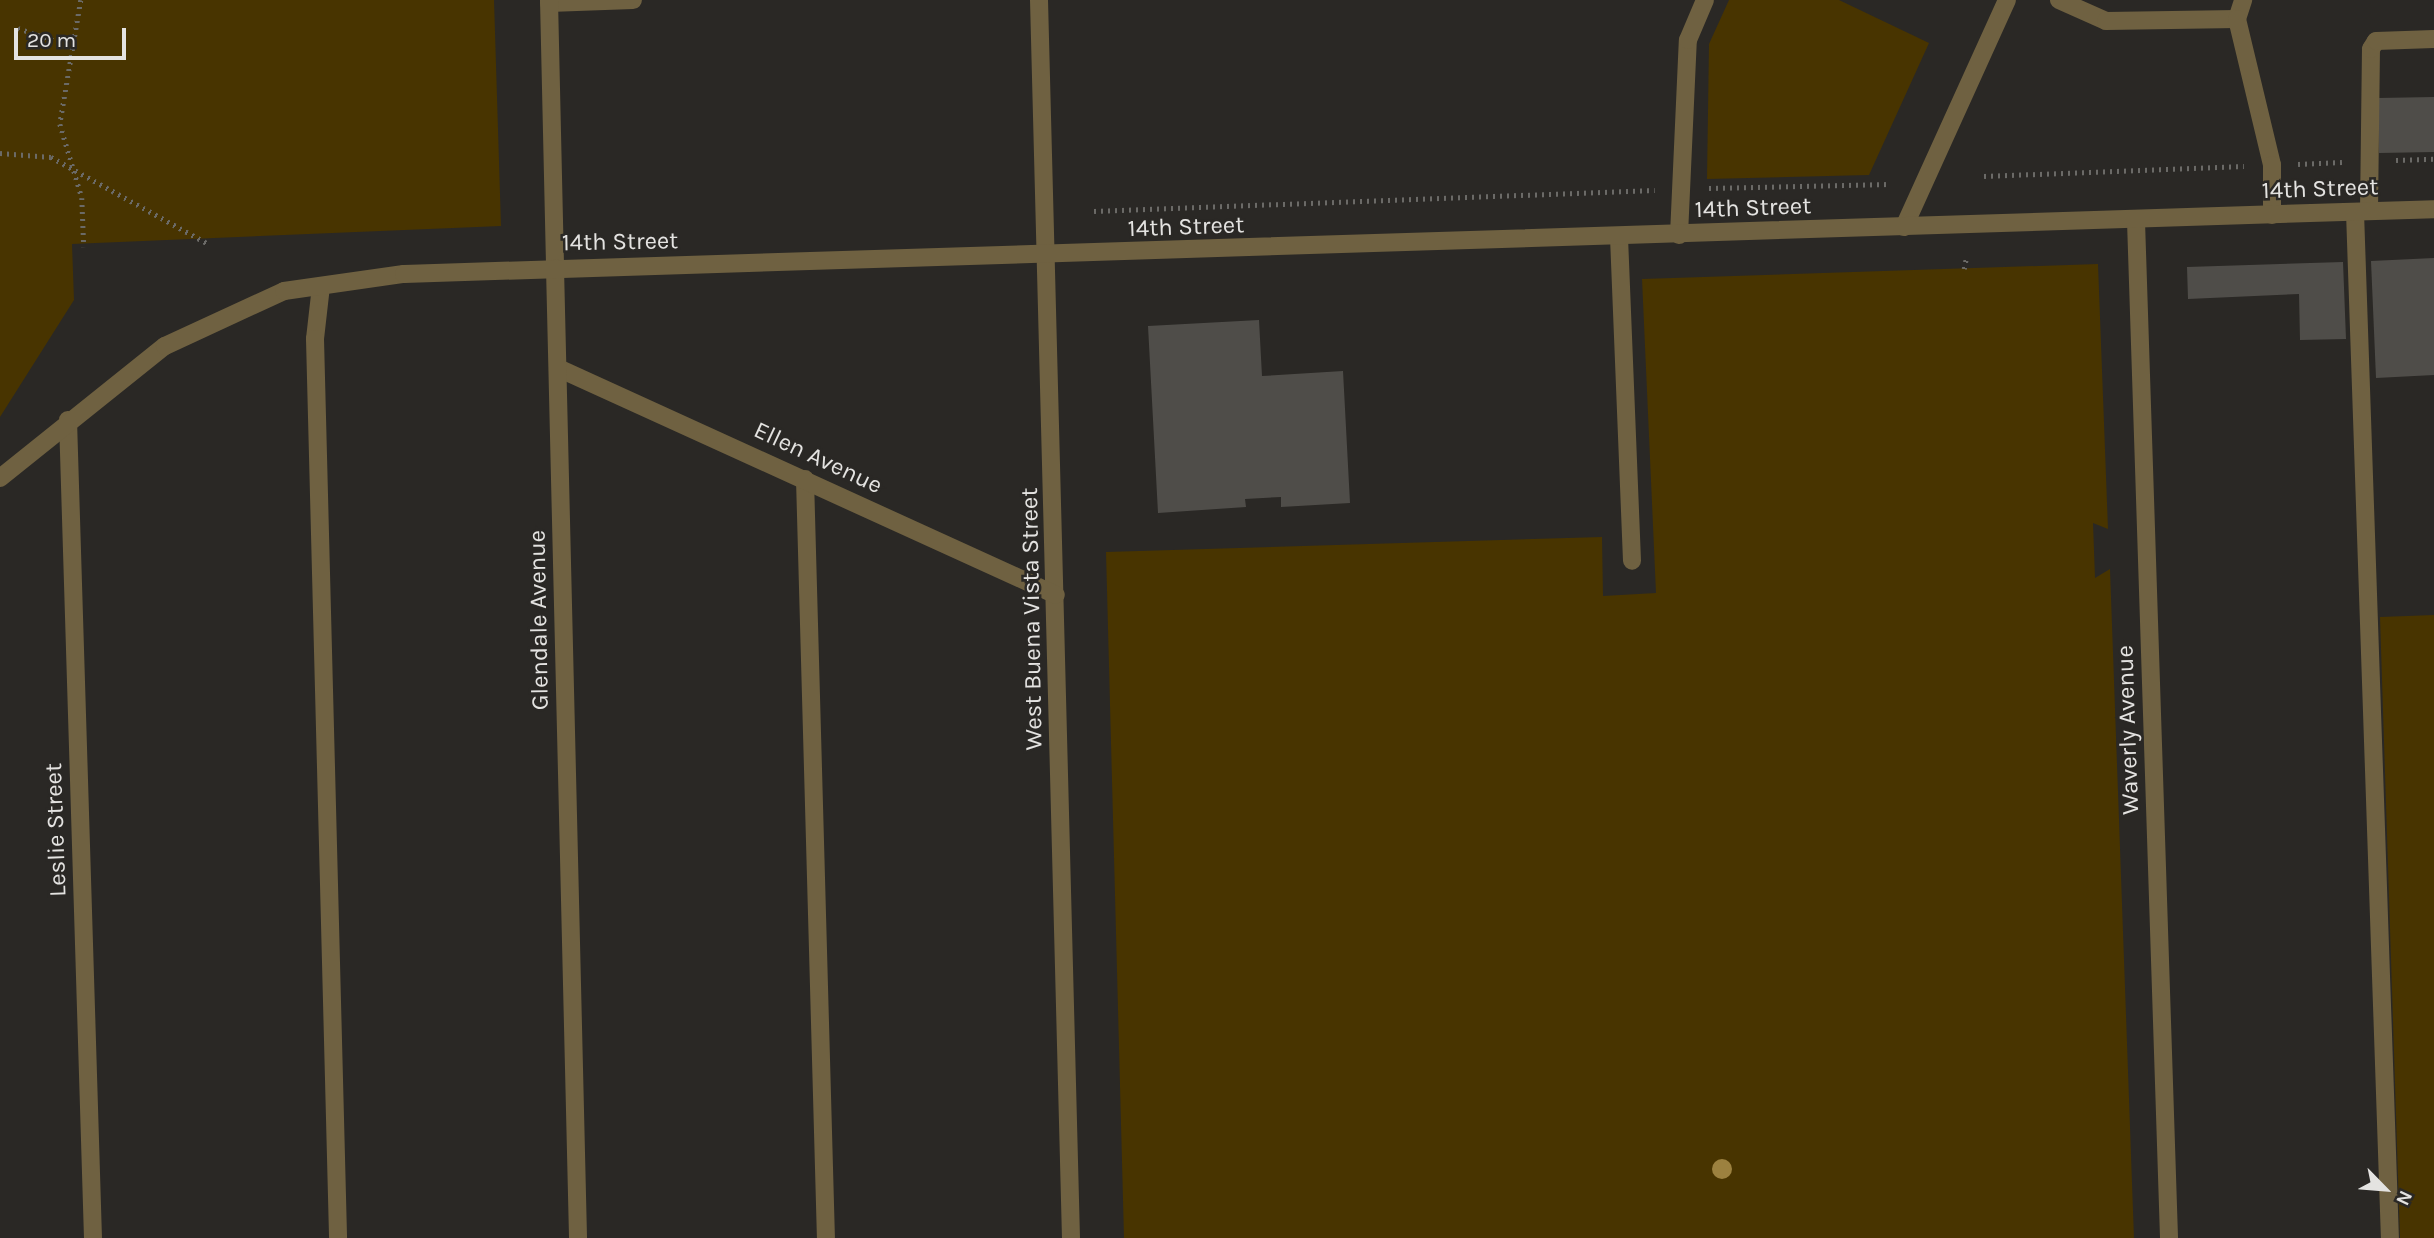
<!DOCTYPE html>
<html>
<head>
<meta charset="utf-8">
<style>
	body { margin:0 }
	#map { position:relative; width:2434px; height:1238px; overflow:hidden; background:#2a2825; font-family:Karla,sans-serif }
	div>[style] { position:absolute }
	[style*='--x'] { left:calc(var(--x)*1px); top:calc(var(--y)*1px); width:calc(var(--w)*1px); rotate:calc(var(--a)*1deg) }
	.green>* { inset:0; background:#483400 }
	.building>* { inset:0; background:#4f4d49 }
	.path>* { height:4.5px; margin-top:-2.25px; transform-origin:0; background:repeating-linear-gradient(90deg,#6b6a67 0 2px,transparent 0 7px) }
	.service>* { height:18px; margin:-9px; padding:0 9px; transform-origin:9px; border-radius:9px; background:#6f6141 }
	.minor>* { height:18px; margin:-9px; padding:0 9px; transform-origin:9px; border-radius:9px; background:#6f6141 }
	.tertiary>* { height:18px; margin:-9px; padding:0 9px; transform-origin:9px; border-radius:9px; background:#6f6141 }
	.trees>* { width:20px; height:20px; margin:-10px; border-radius:50%; background:#9c813f }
	span { translate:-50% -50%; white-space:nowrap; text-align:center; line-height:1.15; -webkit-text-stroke:5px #2a2825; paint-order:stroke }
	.street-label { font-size:24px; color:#e4e3e1 }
	.north { position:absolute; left:2350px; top:1154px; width:70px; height:70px; -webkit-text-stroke:5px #2a2825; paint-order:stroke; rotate:115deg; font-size:19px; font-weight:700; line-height:28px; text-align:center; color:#e4e3e1 }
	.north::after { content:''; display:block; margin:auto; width:24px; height:32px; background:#e4e3e1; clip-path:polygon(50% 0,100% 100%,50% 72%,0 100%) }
	.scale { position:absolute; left:14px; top:28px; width:112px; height:32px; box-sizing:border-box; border:4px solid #e4e3e1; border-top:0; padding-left:9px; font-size:21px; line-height:24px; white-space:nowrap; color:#e4e3e1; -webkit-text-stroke:5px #2a2825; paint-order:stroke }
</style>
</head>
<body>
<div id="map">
	<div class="green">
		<div style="clip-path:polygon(0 0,494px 0,501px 226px,72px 244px,74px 300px,0 417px)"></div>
		<div style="clip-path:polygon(1729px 0,1839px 0,1929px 43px,1869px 175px,1707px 179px,1709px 44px)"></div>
		<div style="clip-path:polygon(2098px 264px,2108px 529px,2093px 523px,2095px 578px,2110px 569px,2134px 1238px,1124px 1238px,1106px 552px,1602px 537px,1603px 596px,1656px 593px,1642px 279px)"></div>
		<div style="clip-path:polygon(2434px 615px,2434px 1238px,2400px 1238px,2380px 617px)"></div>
	</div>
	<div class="building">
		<div style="clip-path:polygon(2434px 97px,2434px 152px,2379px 153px,2378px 98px)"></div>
		<div style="clip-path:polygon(2434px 258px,2434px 375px,2376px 378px,2371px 261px)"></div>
		<div style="clip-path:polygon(2343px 262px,2346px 339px,2300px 340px,2299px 294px,2188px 299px,2187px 267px)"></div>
		<div style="clip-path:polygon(1259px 320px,1262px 376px,1343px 371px,1350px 503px,1281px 507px,1281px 497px,1245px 499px,1246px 507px,1158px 513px,1148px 326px)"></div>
	</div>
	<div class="path">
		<div style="--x:81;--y:0;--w:126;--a:99.6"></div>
		<div style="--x:60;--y:124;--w:77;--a:73.4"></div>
		<div style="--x:82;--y:198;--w:49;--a:87.7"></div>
		<div style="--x:18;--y:28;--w:54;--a:19.4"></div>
		<div style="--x:0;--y:153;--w:51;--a:4.5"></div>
		<div style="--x:51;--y:157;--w:178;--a:28.9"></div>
		<div style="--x:2396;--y:160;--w:38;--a:-2"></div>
		<div style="--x:2298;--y:164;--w:44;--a:-2.6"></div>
		<div style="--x:1984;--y:176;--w:260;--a:-2.2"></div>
		<div style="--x:1709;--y:188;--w:181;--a:-1.3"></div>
		<div style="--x:1094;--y:211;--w:561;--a:-2.14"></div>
		<div style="--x:1964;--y:269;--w:10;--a:-79"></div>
	</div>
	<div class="service">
		<div style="--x:2059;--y:0;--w:51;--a:24.1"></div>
		<div style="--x:2106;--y:21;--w:131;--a:-0.9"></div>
		<div style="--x:2237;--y:19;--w:20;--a:-72"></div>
		<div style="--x:549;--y:3;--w:84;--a:-2"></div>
		<div style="--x:2237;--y:19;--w:150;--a:76.5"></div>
		<div style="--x:2272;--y:165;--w:50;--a:90"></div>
		<div style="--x:2369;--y:211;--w:162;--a:-89.3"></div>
		<div style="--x:2371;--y:49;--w:9;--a:-58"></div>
		<div style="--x:2376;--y:41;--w:58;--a:-2"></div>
		<div style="--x:2355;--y:212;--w:1027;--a:88.05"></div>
		<div style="--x:1679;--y:235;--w:195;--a:-87.4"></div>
		<div style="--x:1688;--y:40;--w:43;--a:-67"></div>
		<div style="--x:1619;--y:237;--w:324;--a:87.7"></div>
		<div style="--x:321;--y:286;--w:53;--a:96.5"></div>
		<div style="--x:315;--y:339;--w:899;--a:88.53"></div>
		<div style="--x:805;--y:479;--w:759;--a:88.42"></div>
	</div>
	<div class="minor">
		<div style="--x:549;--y:0;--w:268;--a:88.7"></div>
		<div style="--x:1039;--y:0;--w:1238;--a:88.52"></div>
		<div style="--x:2136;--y:221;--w:1018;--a:88.14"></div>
		<div style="--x:1904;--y:227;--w:249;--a:-65.6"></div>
		<div style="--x:558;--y:368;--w:547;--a:24.5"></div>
		<div style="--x:68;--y:420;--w:818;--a:88.25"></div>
	</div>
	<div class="tertiary">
		<div style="--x:555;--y:268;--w:970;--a:88.64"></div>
		<div style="--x:0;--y:478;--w:211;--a:-38.7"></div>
		<div style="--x:165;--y:346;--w:131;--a:-24.8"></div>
		<div style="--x:284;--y:291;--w:121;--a:-8.1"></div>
		<div style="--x:404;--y:274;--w:2031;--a:-1.83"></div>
	</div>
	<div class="trees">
		<div style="left:1722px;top:1169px"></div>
	</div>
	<div class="street-label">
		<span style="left:2320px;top:189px;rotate:-2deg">14th Street</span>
		<span style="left:1753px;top:208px;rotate:-2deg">14th Street</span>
		<span style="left:1186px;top:227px;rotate:-2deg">14th Street</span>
		<span style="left:620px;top:242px;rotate:-1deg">14th Street</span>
		<span style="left:818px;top:458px;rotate:25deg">Ellen Avenue</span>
		<span style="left:1032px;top:619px;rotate:-91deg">West Buena Vista Street</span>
		<span style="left:539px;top:620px;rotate:-91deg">Glendale Avenue</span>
		<span style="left:2128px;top:730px;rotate:-92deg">Waverly Avenue</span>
		<span style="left:56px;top:830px;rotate:-92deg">Leslie Street</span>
	</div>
	<div class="north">N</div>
	<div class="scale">20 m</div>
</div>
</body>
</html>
